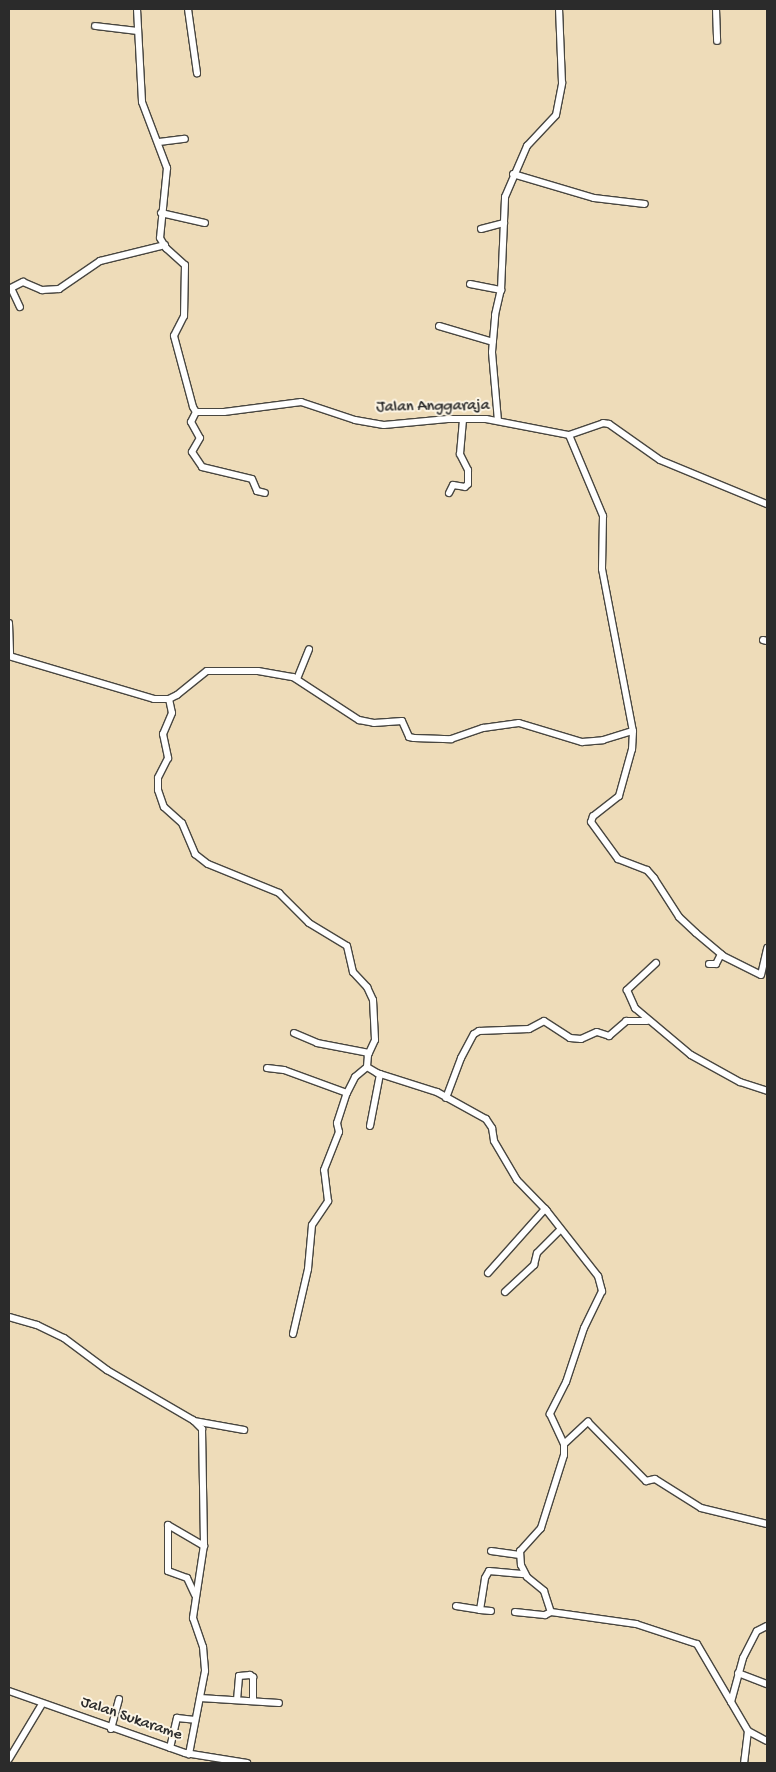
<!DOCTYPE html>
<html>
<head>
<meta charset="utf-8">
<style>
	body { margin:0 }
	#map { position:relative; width:776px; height:1772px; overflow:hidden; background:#eedcb9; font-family:"Gochi Hand",sans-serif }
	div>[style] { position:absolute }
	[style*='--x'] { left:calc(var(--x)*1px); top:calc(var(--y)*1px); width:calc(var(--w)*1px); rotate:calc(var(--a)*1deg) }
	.roads { filter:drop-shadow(1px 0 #484640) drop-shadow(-1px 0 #484640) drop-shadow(0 1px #484640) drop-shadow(0 -1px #484640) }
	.minor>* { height:6px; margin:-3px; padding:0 3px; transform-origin:3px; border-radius:3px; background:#fff }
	span { translate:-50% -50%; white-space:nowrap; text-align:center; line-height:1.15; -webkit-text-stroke:4px #fcf5e5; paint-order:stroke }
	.street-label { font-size:16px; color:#2b2b2b }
	.frame { position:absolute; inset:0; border:10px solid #2b2b2b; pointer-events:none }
</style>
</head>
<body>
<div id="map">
	<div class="roads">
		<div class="minor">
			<div style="--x:137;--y:9;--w:93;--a:86.9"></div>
			<div style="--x:142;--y:102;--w:71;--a:69.3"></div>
			<div style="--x:167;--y:168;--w:70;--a:95.7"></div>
			<div style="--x:160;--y:238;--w:12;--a:59"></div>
			<div style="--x:166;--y:248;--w:25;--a:42"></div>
			<div style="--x:185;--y:265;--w:51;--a:91.1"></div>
			<div style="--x:184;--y:316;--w:22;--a:117"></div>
			<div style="--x:174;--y:336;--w:73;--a:75"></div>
			<div style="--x:193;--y:407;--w:6;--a:59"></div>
			<div style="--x:196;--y:412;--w:28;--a:0"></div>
			<div style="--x:224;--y:412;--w:78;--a:-7.4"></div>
			<div style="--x:301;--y:402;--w:57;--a:18.4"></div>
			<div style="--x:355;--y:420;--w:29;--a:10"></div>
			<div style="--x:384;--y:425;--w:64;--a:-5.4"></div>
			<div style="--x:448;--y:419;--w:38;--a:0"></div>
			<div style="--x:486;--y:419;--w:85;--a:10.9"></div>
			<div style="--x:569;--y:435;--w:88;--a:67.2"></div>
			<div style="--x:603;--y:516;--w:53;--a:91.1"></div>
			<div style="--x:602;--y:569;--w:165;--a:79.2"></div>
			<div style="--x:633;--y:731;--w:18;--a:93"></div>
			<div style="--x:632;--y:749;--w:49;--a:105.5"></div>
			<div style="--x:619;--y:796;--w:33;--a:142"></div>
			<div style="--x:593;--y:816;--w:6;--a:108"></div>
			<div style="--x:591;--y:822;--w:46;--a:53.9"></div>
			<div style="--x:618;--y:859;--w:31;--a:21"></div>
			<div style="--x:647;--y:870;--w:11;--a:49"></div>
			<div style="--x:654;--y:878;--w:46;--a:57.3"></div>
			<div style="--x:679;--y:917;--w:23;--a:43"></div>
			<div style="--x:696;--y:933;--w:35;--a:40"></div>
			<div style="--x:723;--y:956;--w:42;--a:26.6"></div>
			<div style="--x:188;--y:9;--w:65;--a:82"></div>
			<div style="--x:716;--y:9;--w:32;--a:88"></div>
			<div style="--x:95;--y:26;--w:42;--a:6.8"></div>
			<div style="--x:159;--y:142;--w:26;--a:-7"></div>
			<div style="--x:513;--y:174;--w:84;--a:16.5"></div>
			<div style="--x:594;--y:198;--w:51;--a:6.7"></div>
			<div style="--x:161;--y:213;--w:45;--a:12.8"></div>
			<div style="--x:481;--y:229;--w:24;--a:-15"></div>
			<div style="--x:470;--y:284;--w:32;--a:11"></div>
			<div style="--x:11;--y:288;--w:21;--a:65"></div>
			<div style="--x:9;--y:289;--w:16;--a:-27"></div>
			<div style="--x:23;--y:282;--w:21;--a:23"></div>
			<div style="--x:42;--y:290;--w:17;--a:-3"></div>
			<div style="--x:59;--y:289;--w:50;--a:-34.3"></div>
			<div style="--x:100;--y:261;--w:67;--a:-13.8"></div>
			<div style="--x:439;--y:326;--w:56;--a:16.5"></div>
			<div style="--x:196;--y:412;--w:11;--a:117"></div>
			<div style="--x:191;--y:422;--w:18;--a:61"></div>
			<div style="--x:200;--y:438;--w:16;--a:120"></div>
			<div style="--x:192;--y:452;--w:18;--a:56"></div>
			<div style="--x:202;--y:467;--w:51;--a:13.5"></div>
			<div style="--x:252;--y:479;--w:13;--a:67"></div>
			<div style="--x:257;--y:491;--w:8;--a:14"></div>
			<div style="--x:498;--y:421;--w:69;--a:-95"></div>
			<div style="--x:492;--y:352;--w:37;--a:-85"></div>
			<div style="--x:495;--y:315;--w:26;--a:-77"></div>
			<div style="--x:501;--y:290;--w:93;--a:-87.5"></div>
			<div style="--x:505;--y:197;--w:56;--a:-66.7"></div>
			<div style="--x:527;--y:146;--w:42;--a:-46.9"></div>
			<div style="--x:556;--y:115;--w:33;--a:-79"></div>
			<div style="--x:562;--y:83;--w:74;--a:-92.3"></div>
			<div style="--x:569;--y:435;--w:36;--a:-19"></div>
			<div style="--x:603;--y:423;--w:6;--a:9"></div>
			<div style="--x:609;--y:424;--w:62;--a:35.2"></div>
			<div style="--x:660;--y:460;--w:116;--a:22.4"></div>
			<div style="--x:449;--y:493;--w:9;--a:-63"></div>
			<div style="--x:453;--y:485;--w:12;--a:9"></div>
			<div style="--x:465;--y:487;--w:4;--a:-45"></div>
			<div style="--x:468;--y:484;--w:14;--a:-90"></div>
			<div style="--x:468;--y:470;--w:18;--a:-117"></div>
			<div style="--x:460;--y:454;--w:35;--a:-85"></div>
			<div style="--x:9;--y:623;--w:32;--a:88"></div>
			<div style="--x:763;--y:640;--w:4;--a:14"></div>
			<div style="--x:9;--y:656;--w:151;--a:16.5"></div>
			<div style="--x:154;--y:699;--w:15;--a:0"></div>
			<div style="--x:169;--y:699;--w:9;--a:-27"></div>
			<div style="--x:177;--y:695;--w:38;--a:-39"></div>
			<div style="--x:207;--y:671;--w:51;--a:0"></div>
			<div style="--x:258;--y:671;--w:36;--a:10"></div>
			<div style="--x:293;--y:677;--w:79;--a:33.1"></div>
			<div style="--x:359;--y:720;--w:15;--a:11"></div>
			<div style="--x:374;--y:723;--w:28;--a:-4"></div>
			<div style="--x:402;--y:721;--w:17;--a:66"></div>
			<div style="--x:409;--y:737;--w:5;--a:11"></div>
			<div style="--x:414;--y:738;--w:37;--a:2"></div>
			<div style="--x:451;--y:739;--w:34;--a:-19"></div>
			<div style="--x:483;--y:728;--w:36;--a:-8"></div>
			<div style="--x:519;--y:723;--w:66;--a:16.8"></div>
			<div style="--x:582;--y:742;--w:21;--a:-5"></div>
			<div style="--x:603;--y:740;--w:31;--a:-17"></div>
			<div style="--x:297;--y:679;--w:32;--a:-68"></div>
			<div style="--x:169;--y:699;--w:14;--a:78"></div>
			<div style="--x:172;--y:713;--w:23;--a:113"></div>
			<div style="--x:163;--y:734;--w:25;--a:78"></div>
			<div style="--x:168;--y:758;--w:22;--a:117"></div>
			<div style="--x:158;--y:778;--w:12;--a:90"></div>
			<div style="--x:158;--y:790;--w:18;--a:71"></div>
			<div style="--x:164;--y:807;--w:24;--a:42"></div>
			<div style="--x:182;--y:823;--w:34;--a:67"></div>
			<div style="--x:195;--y:854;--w:16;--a:38"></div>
			<div style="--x:208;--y:864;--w:77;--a:22.2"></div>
			<div style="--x:279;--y:893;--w:42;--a:45"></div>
			<div style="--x:309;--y:923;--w:44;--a:31.2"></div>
			<div style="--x:347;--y:946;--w:27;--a:77"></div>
			<div style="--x:353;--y:972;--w:21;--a:47"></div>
			<div style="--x:367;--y:987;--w:14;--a:65"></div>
			<div style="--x:373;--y:1000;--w:40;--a:87.1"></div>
			<div style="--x:375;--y:1040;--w:17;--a:115"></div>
			<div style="--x:368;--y:1055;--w:12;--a:95"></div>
			<div style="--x:367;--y:1067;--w:12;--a:31"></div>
			<div style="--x:377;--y:1073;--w:63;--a:17.6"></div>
			<div style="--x:437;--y:1092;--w:56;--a:28.9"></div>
			<div style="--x:486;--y:1119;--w:11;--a:56"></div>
			<div style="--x:492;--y:1128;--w:13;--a:81"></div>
			<div style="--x:494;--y:1141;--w:45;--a:59.5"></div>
			<div style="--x:517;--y:1180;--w:43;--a:45.9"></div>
			<div style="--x:547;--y:1211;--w:83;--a:51.9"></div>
			<div style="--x:598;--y:1276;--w:16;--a:75"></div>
			<div style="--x:602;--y:1291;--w:41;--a:115.9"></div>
			<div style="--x:584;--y:1328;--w:57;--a:108.4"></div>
			<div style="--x:566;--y:1382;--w:36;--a:117"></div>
			<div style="--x:550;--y:1414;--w:33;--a:65"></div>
			<div style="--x:564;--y:1444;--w:11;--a:90"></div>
			<div style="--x:564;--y:1455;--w:77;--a:107.5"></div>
			<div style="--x:541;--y:1528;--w:31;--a:132"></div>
			<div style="--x:520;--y:1551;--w:14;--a:86"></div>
			<div style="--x:521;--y:1565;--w:13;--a:63"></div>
			<div style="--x:527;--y:1577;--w:22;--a:39"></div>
			<div style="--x:544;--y:1591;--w:22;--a:72"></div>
			<div style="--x:551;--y:1612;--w:86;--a:8"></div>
			<div style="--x:636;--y:1624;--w:64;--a:18.2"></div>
			<div style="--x:697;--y:1644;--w:101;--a:59.6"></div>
			<div style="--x:748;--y:1731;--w:32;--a:97"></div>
			<div style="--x:656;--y:963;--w:40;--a:137"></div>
			<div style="--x:627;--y:990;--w:20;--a:66"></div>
			<div style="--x:635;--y:1008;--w:73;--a:40"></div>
			<div style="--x:691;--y:1055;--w:56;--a:28.9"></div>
			<div style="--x:740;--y:1082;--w:28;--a:18"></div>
			<div style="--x:709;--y:964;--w:7;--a:0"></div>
			<div style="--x:716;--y:964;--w:11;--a:-63"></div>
			<div style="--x:761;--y:975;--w:28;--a:-77"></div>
			<div style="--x:294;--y:1033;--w:25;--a:23"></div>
			<div style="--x:317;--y:1043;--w:53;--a:10.9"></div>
			<div style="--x:267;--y:1068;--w:17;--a:7"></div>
			<div style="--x:284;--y:1070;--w:67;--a:20.1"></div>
			<div style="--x:347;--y:1093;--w:18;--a:-63"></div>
			<div style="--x:355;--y:1077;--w:16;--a:-40"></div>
			<div style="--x:446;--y:1098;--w:43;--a:-69.4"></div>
			<div style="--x:461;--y:1058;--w:27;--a:-62"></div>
			<div style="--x:474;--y:1034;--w:6;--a:-31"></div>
			<div style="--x:479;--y:1031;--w:50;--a:-2.3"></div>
			<div style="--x:529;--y:1029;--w:17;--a:-28"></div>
			<div style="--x:544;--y:1021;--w:31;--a:33"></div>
			<div style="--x:570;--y:1038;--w:11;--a:5"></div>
			<div style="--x:581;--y:1039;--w:17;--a:-24"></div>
			<div style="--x:597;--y:1032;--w:13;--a:18"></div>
			<div style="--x:609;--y:1036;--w:23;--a:-41"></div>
			<div style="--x:626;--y:1021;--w:21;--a:0"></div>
			<div style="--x:370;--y:1126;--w:53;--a:-79.1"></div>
			<div style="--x:488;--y:1273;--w:86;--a:-48.3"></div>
			<div style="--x:505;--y:1292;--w:40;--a:-43"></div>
			<div style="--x:534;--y:1265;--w:12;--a:-76"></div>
			<div style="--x:537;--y:1253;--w:33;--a:-45"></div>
			<div style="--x:9;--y:1317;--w:29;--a:16"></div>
			<div style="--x:37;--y:1325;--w:30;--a:26"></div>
			<div style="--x:64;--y:1338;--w:54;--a:36.7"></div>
			<div style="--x:107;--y:1370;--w:99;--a:30.2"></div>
			<div style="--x:193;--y:1420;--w:13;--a:45"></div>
			<div style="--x:202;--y:1429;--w:116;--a:89"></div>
			<div style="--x:204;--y:1545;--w:74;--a:98.6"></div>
			<div style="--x:193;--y:1618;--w:31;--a:71"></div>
			<div style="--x:203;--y:1647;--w:24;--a:85"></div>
			<div style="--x:205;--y:1671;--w:85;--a:100.9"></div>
			<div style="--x:293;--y:1334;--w:67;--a:-77"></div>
			<div style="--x:308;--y:1269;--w:44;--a:-84.8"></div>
			<div style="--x:312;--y:1225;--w:29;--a:-56"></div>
			<div style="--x:328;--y:1201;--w:31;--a:-97"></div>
			<div style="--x:324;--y:1170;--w:41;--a:-68.5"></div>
			<div style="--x:339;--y:1132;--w:9;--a:-103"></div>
			<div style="--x:337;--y:1123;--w:32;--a:-72"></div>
			<div style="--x:194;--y:1421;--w:51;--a:10.2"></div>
			<div style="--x:564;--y:1444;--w:33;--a:-43"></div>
			<div style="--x:588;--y:1422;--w:83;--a:45.5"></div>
			<div style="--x:646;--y:1481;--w:9;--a:-13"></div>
			<div style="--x:655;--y:1479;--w:54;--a:32.2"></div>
			<div style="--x:701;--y:1508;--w:68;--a:13.6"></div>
			<div style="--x:491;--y:1551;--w:29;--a:8"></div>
			<div style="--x:195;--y:1595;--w:19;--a:-115"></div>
			<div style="--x:187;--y:1578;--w:20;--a:-160"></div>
			<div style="--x:168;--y:1571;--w:46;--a:-90"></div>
			<div style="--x:168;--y:1525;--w:42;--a:30.3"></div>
			<div style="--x:456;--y:1606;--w:24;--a:9"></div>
			<div style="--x:480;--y:1610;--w:32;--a:-81"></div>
			<div style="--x:485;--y:1578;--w:8;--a:-60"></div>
			<div style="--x:489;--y:1571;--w:36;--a:5"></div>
			<div style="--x:480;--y:1610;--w:11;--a:5"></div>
			<div style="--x:515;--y:1612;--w:30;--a:6"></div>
			<div style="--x:545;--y:1615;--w:7;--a:-27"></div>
			<div style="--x:738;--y:1673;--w:31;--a:21"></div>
			<div style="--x:9;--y:1691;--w:187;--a:19.4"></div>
			<div style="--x:185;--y:1753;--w:63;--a:9.2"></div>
			<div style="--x:200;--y:1698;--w:79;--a:3.6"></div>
			<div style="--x:237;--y:1700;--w:24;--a:-85"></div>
			<div style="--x:239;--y:1676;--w:11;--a:-5"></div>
			<div style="--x:250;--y:1675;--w:4;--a:34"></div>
			<div style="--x:253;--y:1677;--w:24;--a:90"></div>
			<div style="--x:731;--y:1702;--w:46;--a:-74.7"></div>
			<div style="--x:743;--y:1658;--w:30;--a:-63"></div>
			<div style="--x:757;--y:1631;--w:11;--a:-27"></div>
			<div style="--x:111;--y:1729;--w:31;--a:-75"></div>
			<div style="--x:748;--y:1731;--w:21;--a:28"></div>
			<div style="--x:170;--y:1748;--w:31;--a:-77"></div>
			<div style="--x:177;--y:1718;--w:18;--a:6"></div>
			<div style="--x:9;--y:1759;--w:64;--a:-59"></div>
		</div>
	</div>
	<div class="street-label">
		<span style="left:433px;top:408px;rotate:-1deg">Jalan Anggaraja</span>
		<span style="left:131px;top:1720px;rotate:19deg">Jalan Sukarame</span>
	</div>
	<div class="frame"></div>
</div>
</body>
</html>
